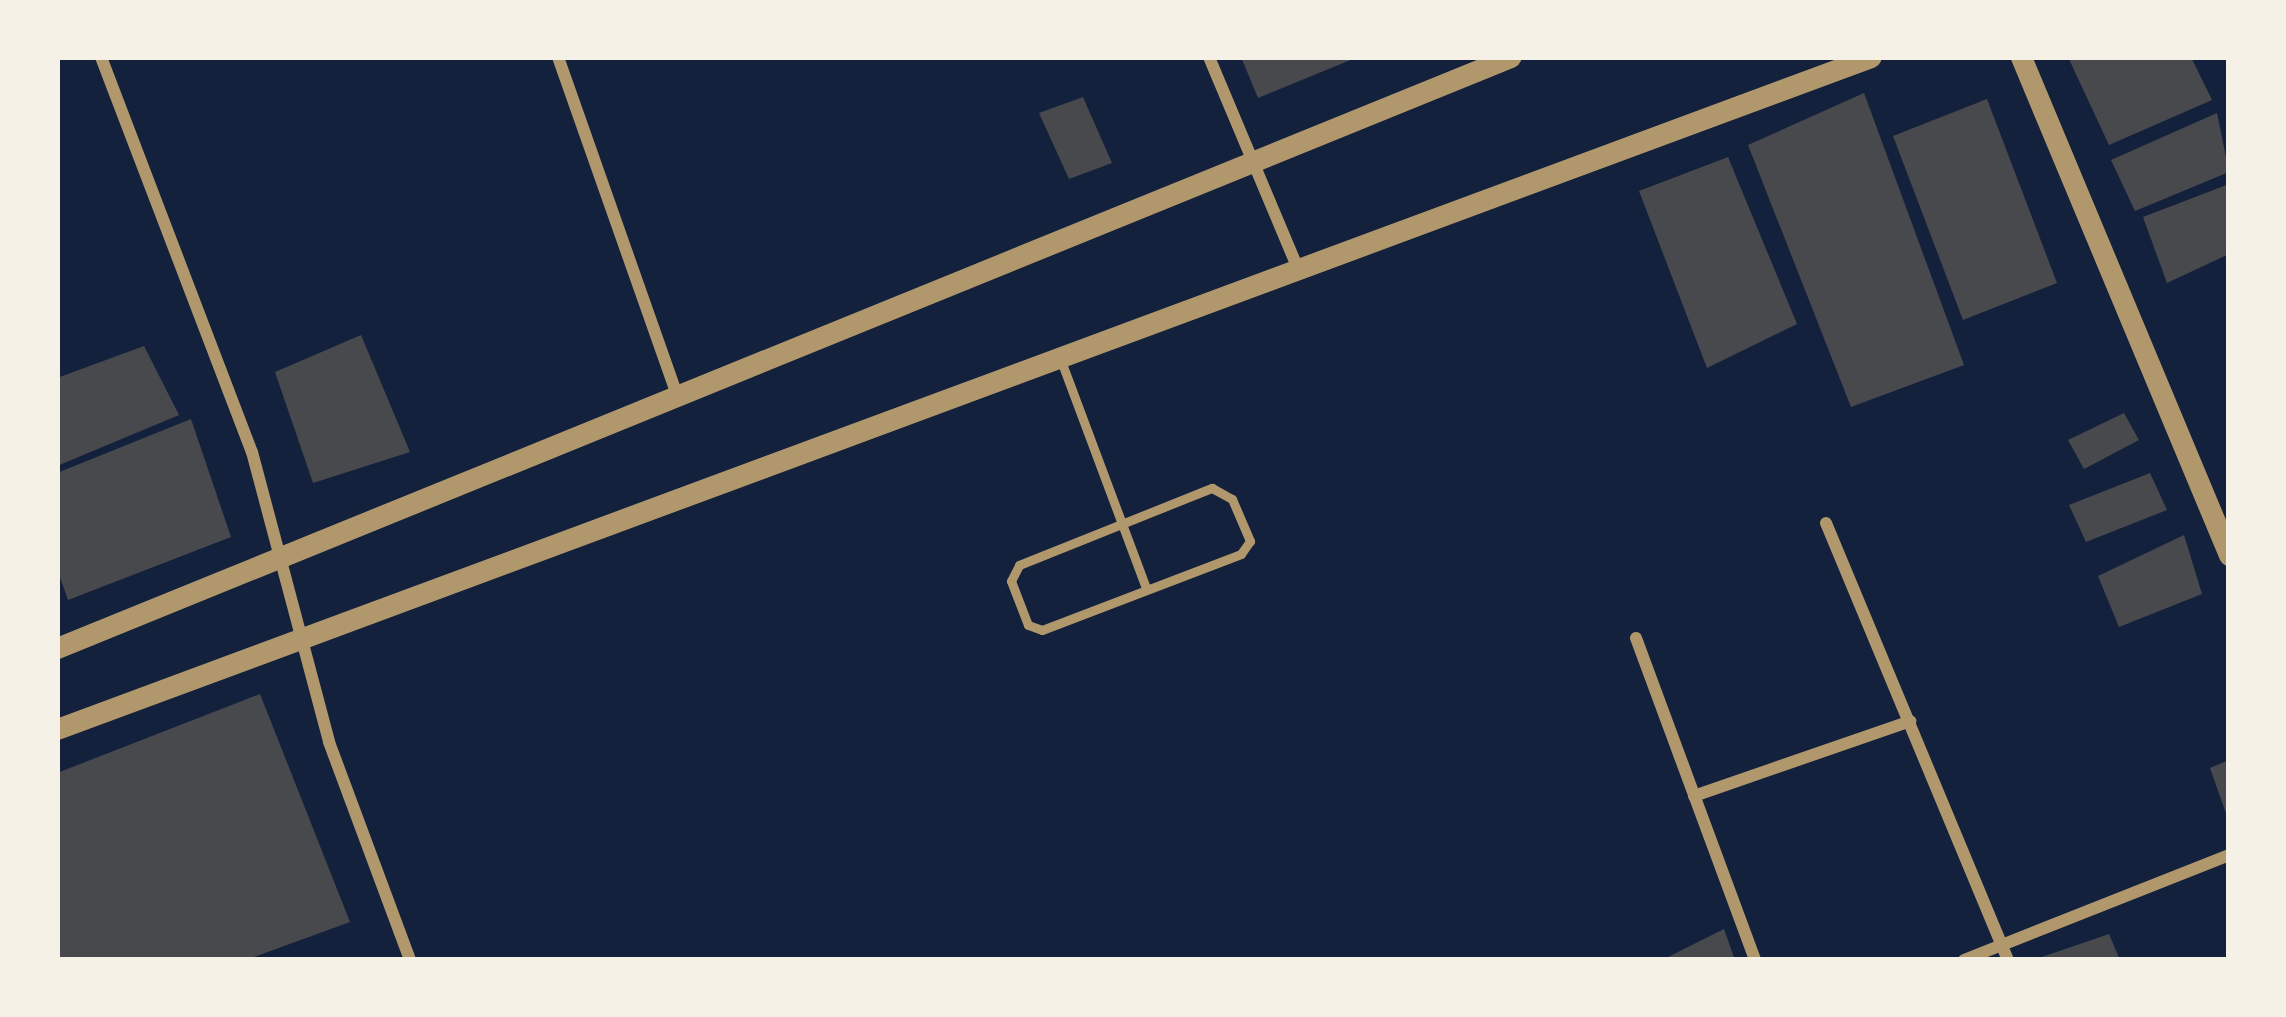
<!DOCTYPE html>
<html>
<head>
<meta charset="utf-8">
<style>
	body { margin:0 }
	#map { position:relative; width:2286px; height:1017px; overflow:hidden; background:#14213d; font-family:Overpass,sans-serif }
	div>[style] { position:absolute }
	[style*='--x'] { left:calc(var(--x)*1px); top:calc(var(--y)*1px); width:calc(var(--w)*1px); rotate:calc(var(--a)*1deg) }
	.building>* { inset:0; background:#48494c }
	.service>* { height:9px; margin:-4.5px; padding:0 4.5px; transform-origin:4.5px; border-radius:4.5px; background:#b1986c }
	.minor>* { height:12px; margin:-6px; padding:0 6px; transform-origin:6px; border-radius:6px; background:#b1986c }
	.tertiary>* { height:21px; margin:-10.5px; padding:0 10.5px; transform-origin:10.5px; border-radius:10.5px; background:#b1986c }
	span { translate:-50% -50%; white-space:nowrap; text-align:center; line-height:1.15; -webkit-text-stroke:9px #f6f1e7; paint-order:stroke }
	.frame { position:absolute; inset:0; border:60px solid #f6f1e7; pointer-events:none }
</style>
</head>
<body>
<div id="map">
	<div class="building">
		<div style="clip-path:polygon(1241px 57px,1358px 57px,1258px 98px)"></div>
		<div style="clip-path:polygon(2068px 57px,2191px 57px,2212px 100px,2109px 145px)"></div>
		<div style="clip-path:polygon(1864px 93px,1964px 365px,1851px 407px,1748px 145px)"></div>
		<div style="clip-path:polygon(1083px 97px,1112px 163px,1069px 179px,1039px 113px)"></div>
		<div style="clip-path:polygon(1987px 99px,2057px 283px,1963px 320px,1893px 136px)"></div>
		<div style="clip-path:polygon(2217px 113px,2229px 172px,2135px 211px,2111px 160px)"></div>
		<div style="clip-path:polygon(1728px 157px,1797px 324px,1707px 368px,1639px 191px)"></div>
		<div style="clip-path:polygon(2229px 184px,2229px 254px,2167px 283px,2143px 217px)"></div>
		<div style="clip-path:polygon(361px 335px,410px 452px,313px 483px,275px 372px)"></div>
		<div style="clip-path:polygon(144px 346px,179px 415px,57px 466px,57px 378px)"></div>
		<div style="clip-path:polygon(2124px 413px,2139px 440px,2084px 469px,2068px 440px)"></div>
		<div style="clip-path:polygon(191px 419px,231px 537px,68px 600px,57px 569px,57px 473px)"></div>
		<div style="clip-path:polygon(2150px 473px,2167px 510px,2086px 542px,2069px 505px)"></div>
		<div style="clip-path:polygon(2184px 535px,2202px 594px,2119px 627px,2098px 576px)"></div>
		<div style="clip-path:polygon(260px 694px,350px 922px,246px 960px,59px 960px,57px 773px)"></div>
		<div style="clip-path:polygon(2229px 760px,2229px 819px,2228px 819px,2210px 768px)"></div>
		<div style="clip-path:polygon(1724px 929px,1735px 960px,1662px 960px)"></div>
		<div style="clip-path:polygon(2109px 934px,2120px 960px,2036px 960px,2036px 959px)"></div>
	</div>
	<div class="service">
		<div style="--x:1060;--y:358;--w:246;--a:69.5"></div>
		<div style="--x:1212;--y:488;--w:23;--a:29"></div>
		<div style="--x:1232;--y:499;--w:46;--a:66.8"></div>
		<div style="--x:1250;--y:541;--w:16;--a:125"></div>
		<div style="--x:1241;--y:554;--w:213;--a:159.1"></div>
		<div style="--x:1042;--y:630;--w:15;--a:-160"></div>
		<div style="--x:1028;--y:625;--w:47;--a:-111.1"></div>
		<div style="--x:1011;--y:581;--w:18;--a:-63"></div>
		<div style="--x:1019;--y:565;--w:208;--a:-21.8"></div>
	</div>
	<div class="minor">
		<div style="--x:101;--y:57;--w:423;--a:69.1"></div>
		<div style="--x:252;--y:452;--w:300;--a:75.1"></div>
		<div style="--x:329;--y:742;--w:233;--a:69.6"></div>
		<div style="--x:558;--y:57;--w:364;--a:70.6"></div>
		<div style="--x:1209;--y:57;--w:222;--a:67.2"></div>
		<div style="--x:1826;--y:523;--w:473;--a:67.4"></div>
		<div style="--x:1636;--y:638;--w:343;--a:69.7"></div>
		<div style="--x:1694;--y:796;--w:229;--a:-19.1"></div>
		<div style="--x:1964;--y:960;--w:285;--a:-21.6"></div>
	</div>
	<div class="tertiary">
		<div style="--x:2021;--y:57;--w:540;--a:67.33"></div>
		<div style="--x:57;--y:648;--w:1569;--a:-22.13"></div>
		<div style="--x:57;--y:729;--w:1934;--a:-20.33"></div>
	</div>
	<div class="frame"></div>
</div>
</body>
</html>
